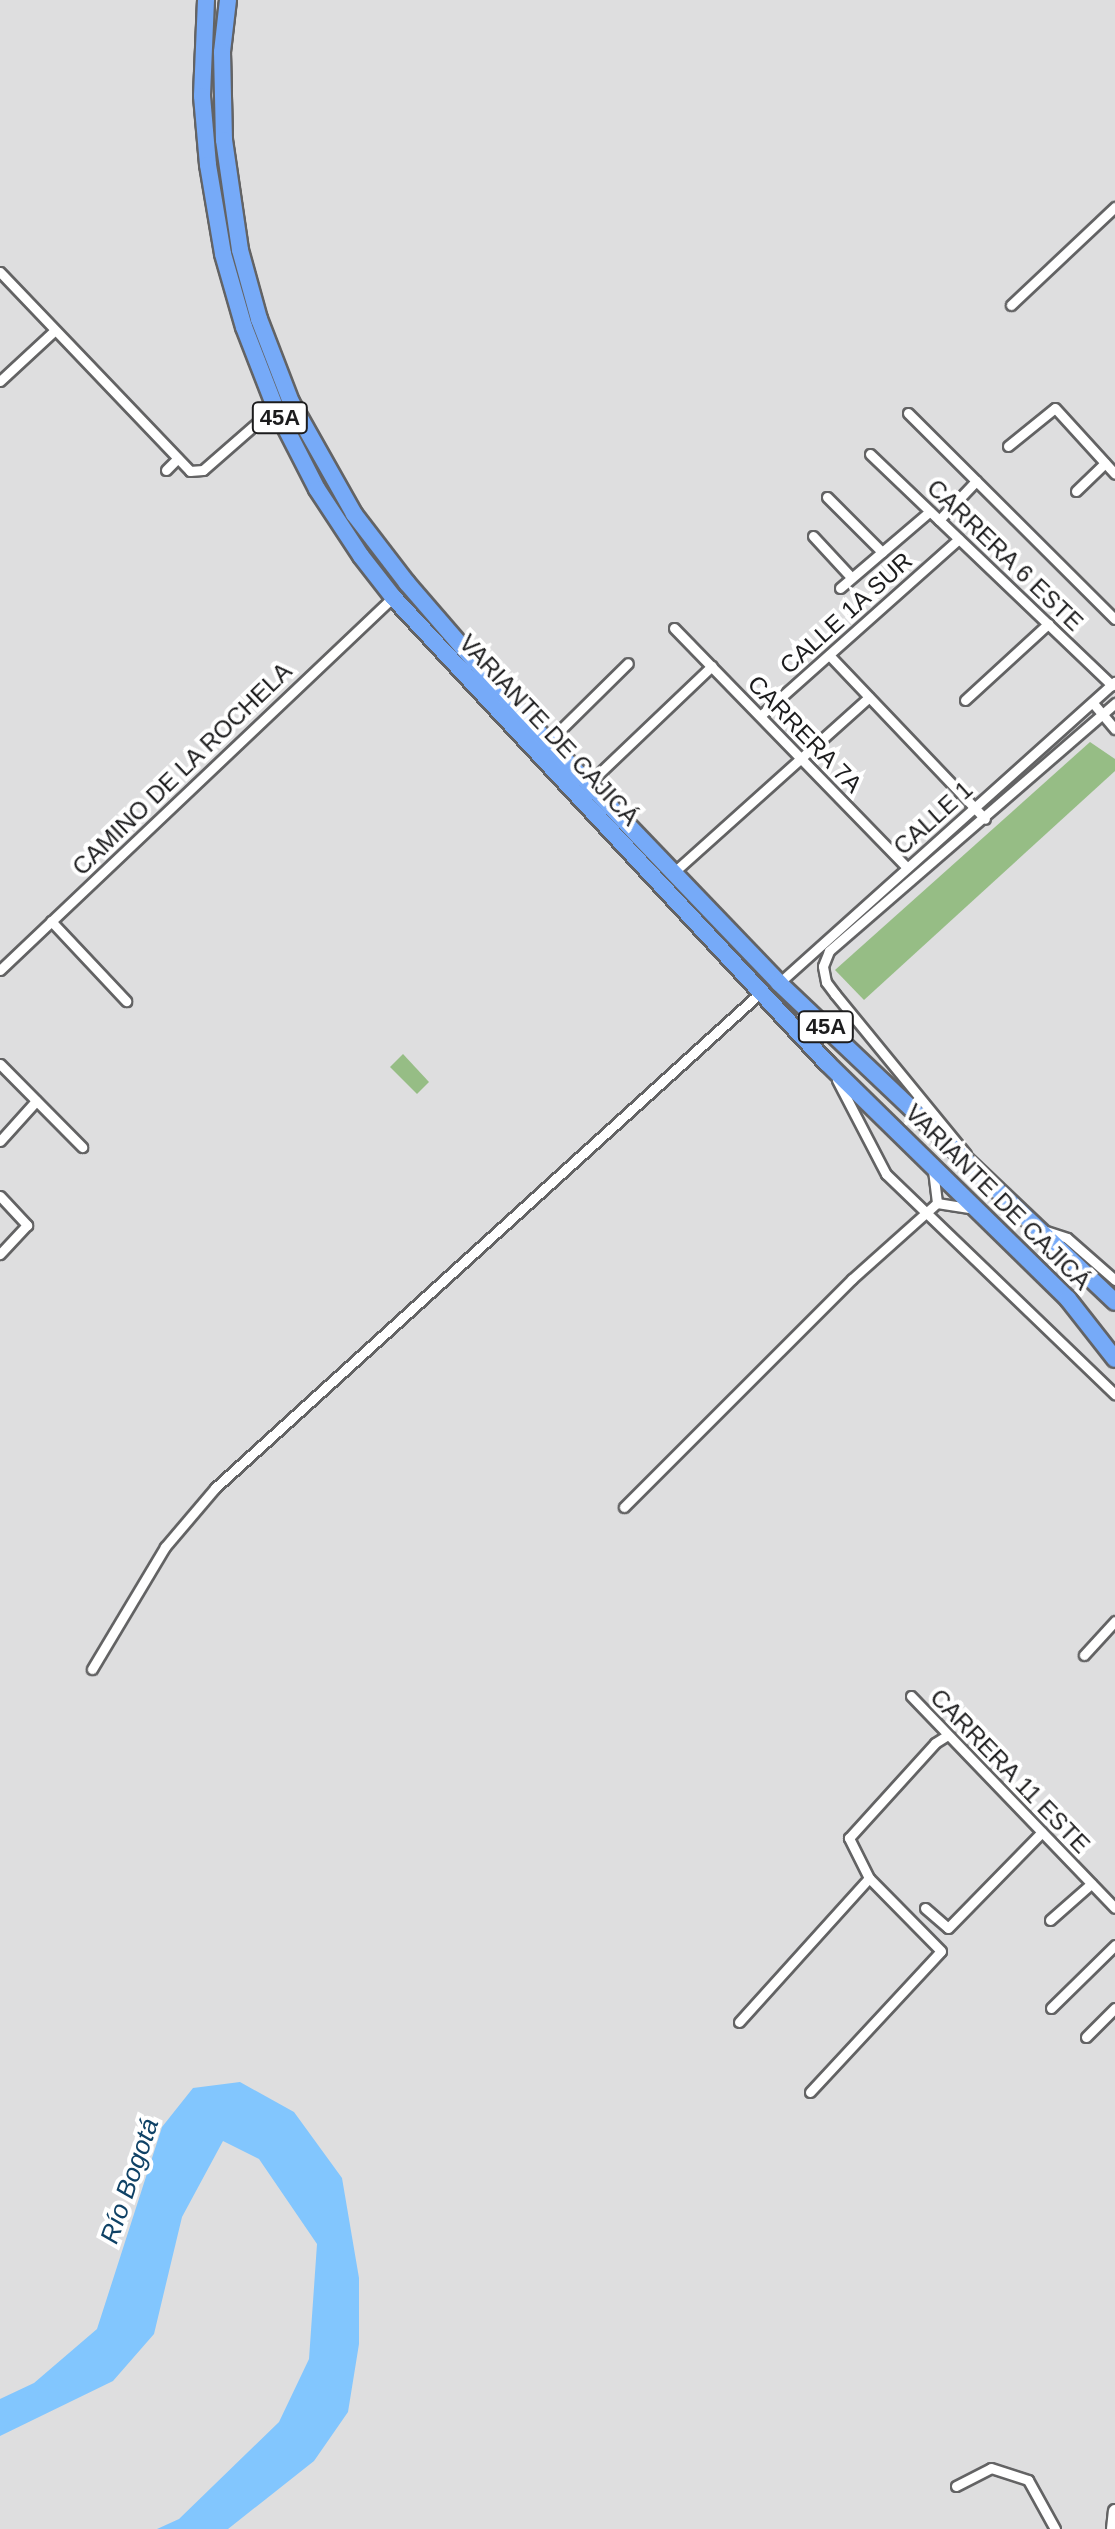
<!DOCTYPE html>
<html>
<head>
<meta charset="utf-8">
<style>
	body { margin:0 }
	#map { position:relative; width:1115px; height:2529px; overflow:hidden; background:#dededf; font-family:Helvetica,sans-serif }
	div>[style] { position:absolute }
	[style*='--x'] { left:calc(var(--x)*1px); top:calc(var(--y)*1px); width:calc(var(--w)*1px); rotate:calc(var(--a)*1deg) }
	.green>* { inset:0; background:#96bd85 }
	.water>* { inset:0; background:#82c6fe }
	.roads { filter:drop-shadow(2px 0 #636364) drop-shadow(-2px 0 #636364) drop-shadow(0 2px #636364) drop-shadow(0 -2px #636364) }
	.minor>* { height:9px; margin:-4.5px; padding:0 4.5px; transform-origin:4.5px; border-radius:4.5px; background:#fff }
	.tertiary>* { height:12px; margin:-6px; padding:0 6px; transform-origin:6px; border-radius:6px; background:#fff }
	.trunk>* { height:16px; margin:-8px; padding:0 8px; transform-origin:8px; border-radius:8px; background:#76aaf8 }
	span { translate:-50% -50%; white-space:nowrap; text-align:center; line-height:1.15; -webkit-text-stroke:8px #fff; paint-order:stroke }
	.shield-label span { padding:2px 6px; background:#fff; border:2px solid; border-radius:6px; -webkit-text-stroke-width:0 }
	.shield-label { font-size:22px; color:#1c1c1d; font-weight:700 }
	.street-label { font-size:24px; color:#1c1c1d }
	.water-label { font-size:26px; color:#0f4266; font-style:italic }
</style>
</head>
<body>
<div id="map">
	<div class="green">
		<div style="clip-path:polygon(1090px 742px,1115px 759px,1115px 771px,864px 1000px,835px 970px)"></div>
		<div style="clip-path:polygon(403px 1054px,429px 1082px,417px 1094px,390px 1067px)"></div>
	</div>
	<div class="water">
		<div style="clip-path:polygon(240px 2082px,294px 2112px,342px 2178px,359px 2278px,359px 2344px,348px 2412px,314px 2461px,228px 2529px,157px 2529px,179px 2519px,279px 2422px,309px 2359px,317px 2244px,259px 2159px,223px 2141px,182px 2217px,154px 2334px,113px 2381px,0 2436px,0 2399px,34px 2383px,97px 2329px,162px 2127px,193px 2088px)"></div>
	</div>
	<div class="roads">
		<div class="minor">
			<div style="--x:0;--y:272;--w:275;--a:46.3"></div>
			<div style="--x:190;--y:471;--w:13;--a:-4"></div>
			<div style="--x:203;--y:470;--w:96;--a:-41.2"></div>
			<div style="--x:1011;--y:305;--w:143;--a:-43.3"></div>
			<div style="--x:0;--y:381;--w:74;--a:-42.8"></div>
			<div style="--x:908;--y:413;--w:292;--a:44.9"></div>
			<div style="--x:1008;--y:446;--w:60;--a:-39"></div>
			<div style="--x:1055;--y:408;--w:89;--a:47.7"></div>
			<div style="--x:870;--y:454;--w:335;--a:43.7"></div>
			<div style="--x:166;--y:470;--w:16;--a:-45"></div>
			<div style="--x:1076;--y:491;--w:40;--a:-44"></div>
			<div style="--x:827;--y:497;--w:78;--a:45"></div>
			<div style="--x:939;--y:520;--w:54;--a:-46.5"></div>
			<div style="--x:813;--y:536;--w:56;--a:47.2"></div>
			<div style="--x:840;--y:588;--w:118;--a:-40.5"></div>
			<div style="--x:674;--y:628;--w:334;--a:45.8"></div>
			<div style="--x:829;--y:655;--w:226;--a:46.4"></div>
			<div style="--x:965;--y:700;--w:113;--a:-42.5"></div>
			<div style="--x:1093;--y:703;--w:34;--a:50"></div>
			<div style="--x:760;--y:716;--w:266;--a:-41.7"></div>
			<div style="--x:548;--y:742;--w:112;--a:-44.6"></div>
			<div style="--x:588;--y:784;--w:171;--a:-43.6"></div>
			<div style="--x:673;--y:873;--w:263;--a:-41.9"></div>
			<div style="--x:51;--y:921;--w:110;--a:46.8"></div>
			<div style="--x:0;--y:970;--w:542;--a:-43.5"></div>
			<div style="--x:779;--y:983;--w:451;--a:-41.9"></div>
			<div style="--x:0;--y:1064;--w:117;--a:45.3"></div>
			<div style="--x:837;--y:1080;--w:106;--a:62.5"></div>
			<div style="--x:886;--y:1174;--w:318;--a:43.9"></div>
			<div style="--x:0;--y:1141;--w:54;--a:-48"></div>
			<div style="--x:966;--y:1154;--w:207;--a:-129.3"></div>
			<div style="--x:835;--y:994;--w:15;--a:-127"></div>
			<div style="--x:826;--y:982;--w:16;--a:-101"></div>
			<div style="--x:823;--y:966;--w:16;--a:-68"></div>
			<div style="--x:829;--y:951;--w:379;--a:-40.9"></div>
			<div style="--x:933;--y:1170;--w:33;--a:83"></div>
			<div style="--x:0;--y:1196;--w:40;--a:47"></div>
			<div style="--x:27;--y:1225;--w:40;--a:133"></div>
			<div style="--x:937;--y:1203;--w:39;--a:9"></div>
			<div style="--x:1043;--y:1230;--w:25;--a:18"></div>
			<div style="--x:1067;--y:1238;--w:64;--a:41.2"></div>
			<div style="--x:624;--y:1507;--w:322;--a:-45"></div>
			<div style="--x:852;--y:1279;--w:114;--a:-41.8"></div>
			<div style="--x:1084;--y:1655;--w:46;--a:-47.6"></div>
			<div style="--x:92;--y:1669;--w:142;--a:-59.1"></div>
			<div style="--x:165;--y:1547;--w:77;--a:-49.7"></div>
			<div style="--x:215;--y:1488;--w:738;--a:-42.25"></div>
			<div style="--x:911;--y:1696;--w:294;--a:46.1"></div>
			<div style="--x:925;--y:1908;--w:30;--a:41"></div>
			<div style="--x:948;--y:1928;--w:134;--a:-45.6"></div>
			<div style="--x:1050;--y:1920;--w:55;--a:-41.3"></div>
			<div style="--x:1051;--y:2008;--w:90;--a:-44.5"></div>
			<div style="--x:739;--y:2022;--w:194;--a:-47.9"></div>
			<div style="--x:1086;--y:2037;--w:41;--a:-45"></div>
			<div style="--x:810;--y:2092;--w:192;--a:-47.1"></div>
			<div style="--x:941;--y:1951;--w:103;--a:-134.6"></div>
			<div style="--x:869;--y:1878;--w:45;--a:-116.6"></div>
			<div style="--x:849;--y:1838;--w:128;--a:-47.8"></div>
			<div style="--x:935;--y:1743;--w:15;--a:-32"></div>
			<div style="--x:956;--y:2486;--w:39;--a:-27"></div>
			<div style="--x:991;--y:2468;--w:39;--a:18"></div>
			<div style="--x:1028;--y:2480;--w:56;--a:61.1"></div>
		</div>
		<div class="tertiary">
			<div style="--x:1113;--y:2529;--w:18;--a:-84"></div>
		</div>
		<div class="trunk">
			<div style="--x:206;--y:0;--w:96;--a:92.4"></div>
			<div style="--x:202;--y:96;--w:69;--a:85"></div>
			<div style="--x:208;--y:165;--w:90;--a:80.4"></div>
			<div style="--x:223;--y:254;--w:76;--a:74"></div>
			<div style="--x:244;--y:327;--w:86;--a:68.8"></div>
			<div style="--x:275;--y:407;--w:92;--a:62.9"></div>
			<div style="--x:317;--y:489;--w:80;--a:56.7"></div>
			<div style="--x:361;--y:556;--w:52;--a:52"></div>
			<div style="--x:393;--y:597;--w:637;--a:47.04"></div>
			<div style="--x:827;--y:1063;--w:337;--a:44.4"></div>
			<div style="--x:1068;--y:1299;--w:76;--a:51.9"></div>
			<div style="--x:228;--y:0;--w:52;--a:96.6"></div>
			<div style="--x:222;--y:52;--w:88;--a:88.7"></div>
			<div style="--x:224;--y:140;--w:111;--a:81.7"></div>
			<div style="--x:240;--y:250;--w:72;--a:74.6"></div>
			<div style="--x:259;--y:319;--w:89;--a:68.9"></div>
			<div style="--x:291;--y:402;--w:129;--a:60.6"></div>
			<div style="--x:354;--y:514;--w:87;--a:52.5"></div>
			<div style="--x:407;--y:583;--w:155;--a:49.2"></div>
			<div style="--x:508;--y:700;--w:392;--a:46.2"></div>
			<div style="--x:779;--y:983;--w:463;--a:43.5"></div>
		</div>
	</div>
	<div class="shield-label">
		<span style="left:280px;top:418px">45A</span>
		<span style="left:826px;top:1027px">45A</span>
	</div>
	<div class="street-label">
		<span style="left:1005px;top:555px;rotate:44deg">CARRERA 6 ESTE</span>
		<span style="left:846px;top:613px;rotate:-42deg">CALLE 1A SUR</span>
		<span style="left:549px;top:730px;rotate:47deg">VARIANTE DE CAJICÁ</span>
		<span style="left:805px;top:734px;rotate:46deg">CARRERA 7A</span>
		<span style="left:182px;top:769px;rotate:-44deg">CAMINO DE LA ROCHELA</span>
		<span style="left:933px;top:818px;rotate:-42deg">CALLE 1</span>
		<span style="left:998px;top:1197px;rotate:45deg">VARIANTE DE CAJICÁ</span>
		<span style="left:1010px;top:1771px;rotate:46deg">CARRERA 11 ESTE</span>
	</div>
	<div class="water-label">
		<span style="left:130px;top:2181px;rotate:-71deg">Río Bogotá</span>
	</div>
</div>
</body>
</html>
